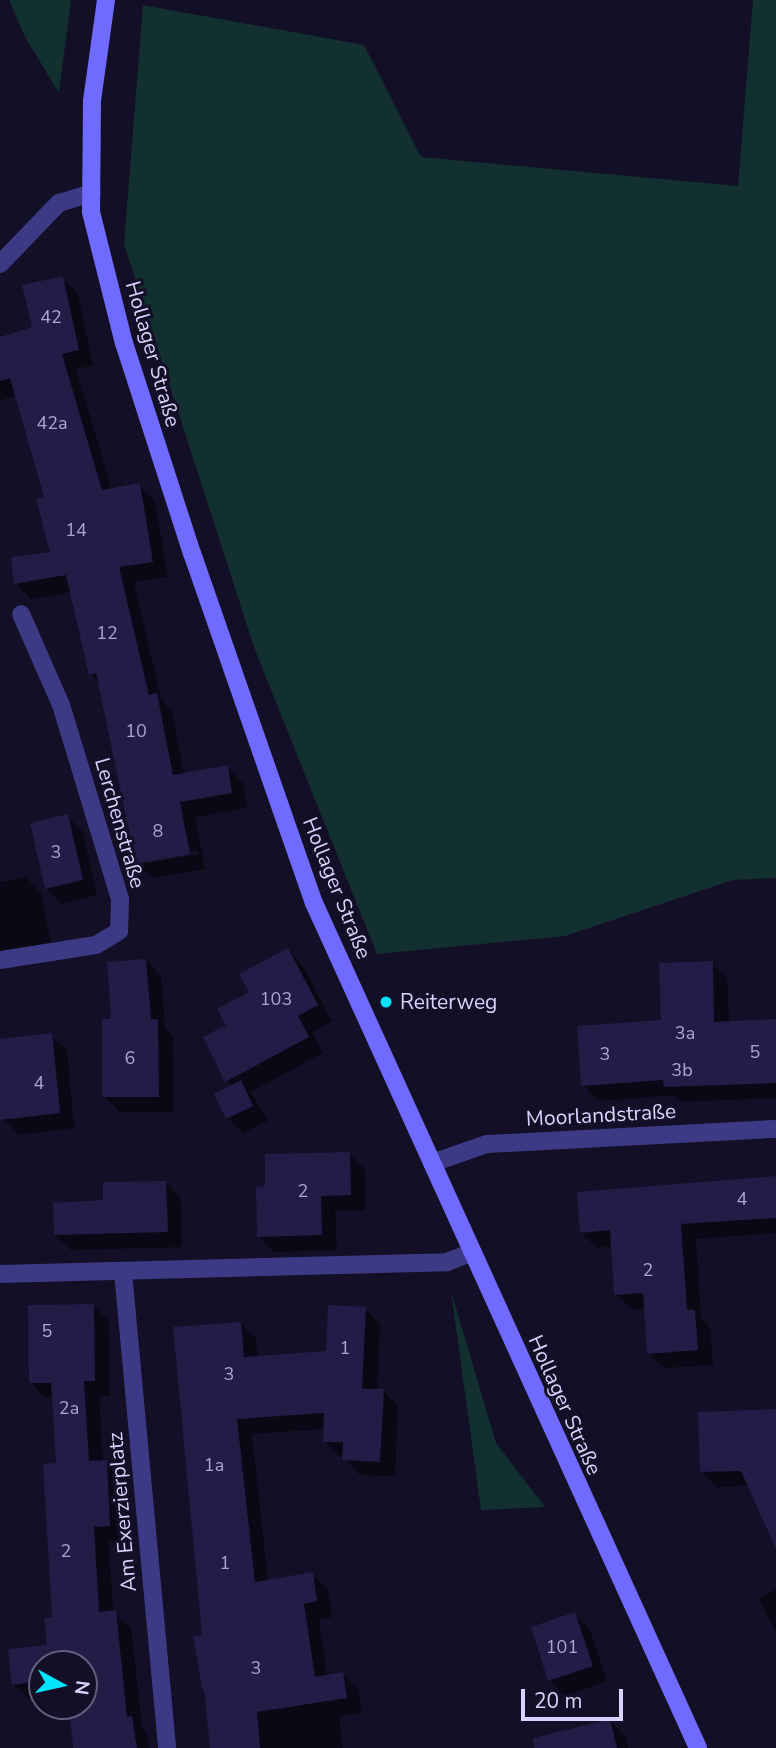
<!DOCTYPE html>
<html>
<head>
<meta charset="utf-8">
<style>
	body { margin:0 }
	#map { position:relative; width:776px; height:1748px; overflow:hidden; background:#130f26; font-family:"Nunito Sans",sans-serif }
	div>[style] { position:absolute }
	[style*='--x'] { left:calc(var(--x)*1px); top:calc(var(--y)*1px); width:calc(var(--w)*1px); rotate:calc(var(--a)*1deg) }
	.green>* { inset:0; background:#12302f }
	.shadow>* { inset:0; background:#0007 }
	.building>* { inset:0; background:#241b47 }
	.minor>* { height:18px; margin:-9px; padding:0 9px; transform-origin:9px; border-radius:9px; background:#3d3a85 }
	.secondary>* { height:18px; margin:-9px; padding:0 9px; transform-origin:9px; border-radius:9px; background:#6f6bff }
	.dots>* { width:19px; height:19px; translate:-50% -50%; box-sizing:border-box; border:4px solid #130f26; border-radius:50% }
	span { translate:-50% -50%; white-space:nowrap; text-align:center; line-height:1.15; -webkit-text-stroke:6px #130f26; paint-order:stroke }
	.number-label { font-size:18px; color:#aca6d1 }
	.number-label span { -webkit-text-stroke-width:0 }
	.street-label { font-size:21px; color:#d9d4ff }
	.poi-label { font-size:21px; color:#d9d4ff }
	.left { translate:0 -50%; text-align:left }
	.north { position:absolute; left:28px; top:1650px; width:70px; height:70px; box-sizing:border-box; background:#130f26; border:2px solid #625e7d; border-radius:50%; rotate:98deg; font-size:19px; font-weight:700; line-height:28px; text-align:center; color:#d9d4ff }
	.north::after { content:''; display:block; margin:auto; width:24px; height:32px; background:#00e5ff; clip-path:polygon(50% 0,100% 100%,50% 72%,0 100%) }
	.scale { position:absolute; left:521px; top:1689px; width:102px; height:32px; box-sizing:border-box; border:4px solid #d9d4ff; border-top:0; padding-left:9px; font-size:21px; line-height:24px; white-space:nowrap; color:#d9d4ff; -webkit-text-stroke:5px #130f26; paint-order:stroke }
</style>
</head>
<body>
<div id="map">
	<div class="green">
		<div style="clip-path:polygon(9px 0,71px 0,59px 93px,25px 37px)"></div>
		<div style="clip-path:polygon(753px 0,776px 0,776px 878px,733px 880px,565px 936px,377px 954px,255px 650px,124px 244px,143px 5px,364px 45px,421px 157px,738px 186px)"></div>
		<div style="clip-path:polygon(451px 1291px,496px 1443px,545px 1507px,481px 1510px)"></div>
	</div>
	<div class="shadow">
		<div style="clip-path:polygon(evenodd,62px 278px,78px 293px,93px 365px,76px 369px,112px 490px,139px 485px,155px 501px,168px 577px,134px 582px,161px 699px,172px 711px,184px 774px,228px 767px,243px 783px,247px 808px,195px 817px,205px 869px,153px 878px,138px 863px,100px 683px,91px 674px,72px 592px,31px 599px,16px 583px,52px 553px,46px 498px,16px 395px,0 401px,0 339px,34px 328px,62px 278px,198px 850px,199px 854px,147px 863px,147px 860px,198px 850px)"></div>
		<div style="clip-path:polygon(67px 816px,83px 832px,97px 895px,62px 904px,46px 888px)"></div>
		<div style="clip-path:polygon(26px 877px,41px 893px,51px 944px,0 954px,0 882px)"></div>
		<div style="clip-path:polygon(288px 950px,303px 966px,332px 1021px,312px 1032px,323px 1053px,251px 1092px,268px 1121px,243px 1133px,227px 1118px,232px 1087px,206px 1037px,229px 1026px,251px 993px)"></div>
		<div style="clip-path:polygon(146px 960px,161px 976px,165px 1028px,173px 1036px,174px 1112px,120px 1112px,104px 1096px)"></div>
		<div style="clip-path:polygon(712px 963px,727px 978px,729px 1023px,776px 1020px,776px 1098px,681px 1102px,673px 1095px,598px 1101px,583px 1085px,663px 1022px)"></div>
		<div style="clip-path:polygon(51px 1035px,67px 1050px,74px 1128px,19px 1135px,3px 1119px,0 1041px)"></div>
		<div style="clip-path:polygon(349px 1153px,365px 1169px,366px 1210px,335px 1211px,337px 1250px,274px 1252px,259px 1236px,267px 1188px)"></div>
		<div style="clip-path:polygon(776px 1178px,776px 1233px,696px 1239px,701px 1318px,710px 1327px,713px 1365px,664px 1368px,648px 1353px,645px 1309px,632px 1310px,616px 1295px,613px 1246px,597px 1248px,581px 1232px)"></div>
		<div style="clip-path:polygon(165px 1182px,181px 1198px,182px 1247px,71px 1250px,55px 1235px,105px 1202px)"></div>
		<div style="clip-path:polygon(94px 1305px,109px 1321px,110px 1396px,99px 1396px,103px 1462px,121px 1477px,125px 1541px,109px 1542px,113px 1612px,131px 1627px,142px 1728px,147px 1734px,149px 1748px,75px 1748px,70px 1706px,84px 1706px,84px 1664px,57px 1664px,58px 1465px,54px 1398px,46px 1398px,31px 1382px)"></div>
		<div style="clip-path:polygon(365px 1309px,380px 1324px,377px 1391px,383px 1391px,398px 1407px,395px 1476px,360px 1475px,344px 1457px,340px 1457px,324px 1441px,325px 1429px,252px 1434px,268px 1581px,312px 1574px,328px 1589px,332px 1617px,319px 1619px,327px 1676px,342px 1674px,358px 1689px,362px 1713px,339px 1716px,343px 1748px,212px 1748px,204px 1636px,241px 1323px,256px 1339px,258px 1358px,328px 1353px)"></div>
		<div style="clip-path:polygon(756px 1428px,761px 1485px,717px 1487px,701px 1471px)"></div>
		<div style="clip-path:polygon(776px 1589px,776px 1632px,758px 1599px)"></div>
		<div style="clip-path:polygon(574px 1614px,590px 1630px,607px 1681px,565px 1696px,550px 1680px)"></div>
		<div style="clip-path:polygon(42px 1664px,42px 1698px,29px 1699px,13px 1684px)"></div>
		<div style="clip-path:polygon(610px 1721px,625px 1736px,628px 1748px,564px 1748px)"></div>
	</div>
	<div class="building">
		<div style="clip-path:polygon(63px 276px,79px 350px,62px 354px,102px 490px,140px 483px,153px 562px,119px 567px,149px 695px,157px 693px,173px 775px,228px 765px,232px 793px,180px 802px,190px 854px,136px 864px,96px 673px,89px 675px,66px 575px,14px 584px,11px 557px,50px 552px,36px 499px,44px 497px,10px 378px,0 381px,0 337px,32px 327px,22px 285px)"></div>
		<div style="clip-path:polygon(68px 814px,83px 880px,45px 889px,30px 823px)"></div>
		<div style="clip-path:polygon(288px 948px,318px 1005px,298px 1016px,309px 1037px,225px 1082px,203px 1037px,226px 1025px,217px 1009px,249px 992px,239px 974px)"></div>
		<div style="clip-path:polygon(146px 959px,151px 1019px,158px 1019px,159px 1097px,102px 1097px,102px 1019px,111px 1019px,107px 962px)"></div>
		<div style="clip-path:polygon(713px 961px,714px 1022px,776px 1019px,776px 1083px,664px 1087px,663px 1080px,581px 1086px,577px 1026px,661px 1020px,659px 963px)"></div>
		<div style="clip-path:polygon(52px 1033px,60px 1113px,0 1120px,0 1039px)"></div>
		<div style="clip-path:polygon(241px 1080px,253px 1106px,226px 1119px,214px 1094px)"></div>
		<div style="clip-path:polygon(350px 1152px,351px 1195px,321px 1196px,322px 1235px,257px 1237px,256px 1187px,265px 1186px,265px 1154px)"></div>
		<div style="clip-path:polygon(776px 1176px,776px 1218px,681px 1224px,687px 1310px,695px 1310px,698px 1350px,647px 1354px,643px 1293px,614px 1295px,610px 1230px,580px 1233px,577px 1192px)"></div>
		<div style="clip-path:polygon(166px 1181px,168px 1232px,54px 1235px,53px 1203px,103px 1200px,103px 1182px)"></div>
		<div style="clip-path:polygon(94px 1304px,95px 1381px,84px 1381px,89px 1461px,107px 1460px,110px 1526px,94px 1527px,99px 1612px,116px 1610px,127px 1717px,132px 1716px,137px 1748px,73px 1748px,69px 1706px,84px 1706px,84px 1664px,42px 1664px,42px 1681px,12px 1685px,8px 1649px,47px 1645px,44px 1618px,52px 1617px,43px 1464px,56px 1463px,51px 1383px,29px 1383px,28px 1305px)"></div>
		<div style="clip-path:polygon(328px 1305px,366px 1307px,362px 1389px,384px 1389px,380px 1462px,342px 1460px,343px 1442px,323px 1442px,324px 1413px,237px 1419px,255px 1582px,313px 1572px,317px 1601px,304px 1604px,315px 1677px,343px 1672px,347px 1698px,257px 1712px,260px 1748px,210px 1748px,204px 1689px,202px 1689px,193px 1636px,202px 1635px,173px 1327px,241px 1322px,244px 1357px,326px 1351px)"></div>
		<div style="clip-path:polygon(776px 1409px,776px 1549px,741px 1471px,700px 1472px,698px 1412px)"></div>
		<div style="clip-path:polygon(575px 1612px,593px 1666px,548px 1681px,531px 1627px)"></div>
		<div style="clip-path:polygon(610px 1719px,617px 1748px,534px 1748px,533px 1738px)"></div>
	</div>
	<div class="minor">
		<div style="--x:0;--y:264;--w:85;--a:-46"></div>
		<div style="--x:59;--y:203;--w:34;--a:-17"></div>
		<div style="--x:0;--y:960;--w:97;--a:-8.9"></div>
		<div style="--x:96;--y:945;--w:27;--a:-31"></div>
		<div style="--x:119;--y:931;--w:32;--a:-88"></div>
		<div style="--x:120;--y:899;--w:203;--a:-106.9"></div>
		<div style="--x:61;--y:705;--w:99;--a:-113.7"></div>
		<div style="--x:432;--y:1163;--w:58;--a:-19.1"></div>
		<div style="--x:487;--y:1144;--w:289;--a:-3"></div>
		<div style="--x:123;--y:1272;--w:478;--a:84.7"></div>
		<div style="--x:0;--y:1274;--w:447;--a:-1.5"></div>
		<div style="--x:447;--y:1262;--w:26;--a:-21"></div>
	</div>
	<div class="secondary">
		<div style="--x:106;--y:0;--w:102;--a:97.9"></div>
		<div style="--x:92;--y:101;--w:111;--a:90.5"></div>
		<div style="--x:91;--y:212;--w:135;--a:75.9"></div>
		<div style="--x:124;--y:343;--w:221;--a:72.1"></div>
		<div style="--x:192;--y:553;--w:371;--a:70.8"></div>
		<div style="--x:314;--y:903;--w:928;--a:65.56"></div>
	</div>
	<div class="dots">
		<div style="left:386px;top:1002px;background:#00e5ff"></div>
	</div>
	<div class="number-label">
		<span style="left:51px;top:317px">42</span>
		<span style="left:52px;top:423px">42a</span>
		<span style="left:76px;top:530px">14</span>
		<span style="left:107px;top:633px">12</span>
		<span style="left:136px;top:731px">10</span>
		<span style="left:158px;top:831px">8</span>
		<span style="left:56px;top:852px">3</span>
		<span style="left:276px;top:999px">103</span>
		<span style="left:685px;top:1033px">3a</span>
		<span style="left:755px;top:1052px">5</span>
		<span style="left:605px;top:1054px">3</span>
		<span style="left:130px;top:1058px">6</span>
		<span style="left:682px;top:1070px">3b</span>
		<span style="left:39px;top:1083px">4</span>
		<span style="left:303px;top:1191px">2</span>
		<span style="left:742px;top:1199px">4</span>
		<span style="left:648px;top:1270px">2</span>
		<span style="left:47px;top:1331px">5</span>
		<span style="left:345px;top:1348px">1</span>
		<span style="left:229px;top:1374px">3</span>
		<span style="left:69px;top:1408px">2a</span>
		<span style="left:214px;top:1465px">1a</span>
		<span style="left:66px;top:1551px">2</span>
		<span style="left:225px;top:1563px">1</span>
		<span style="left:562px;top:1647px">101</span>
		<span style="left:256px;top:1668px">3</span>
	</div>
	<div class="street-label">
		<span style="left:153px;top:354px;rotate:74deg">Hollager Straße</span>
		<span style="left:120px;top:823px;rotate:74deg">Lerchenstraße</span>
		<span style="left:337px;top:888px;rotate:68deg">Hollager Straße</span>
		<span style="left:601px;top:1115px;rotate:-3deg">Moorlandstraße</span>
		<span style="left:565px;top:1405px;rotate:66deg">Hollager Straße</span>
		<span style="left:122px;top:1512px;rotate:-95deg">Am Exerzierplatz</span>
	</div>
	<div class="poi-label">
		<span class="left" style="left:400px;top:1002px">Reiterweg</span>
	</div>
	<div class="north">N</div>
	<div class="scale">20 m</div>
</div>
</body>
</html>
